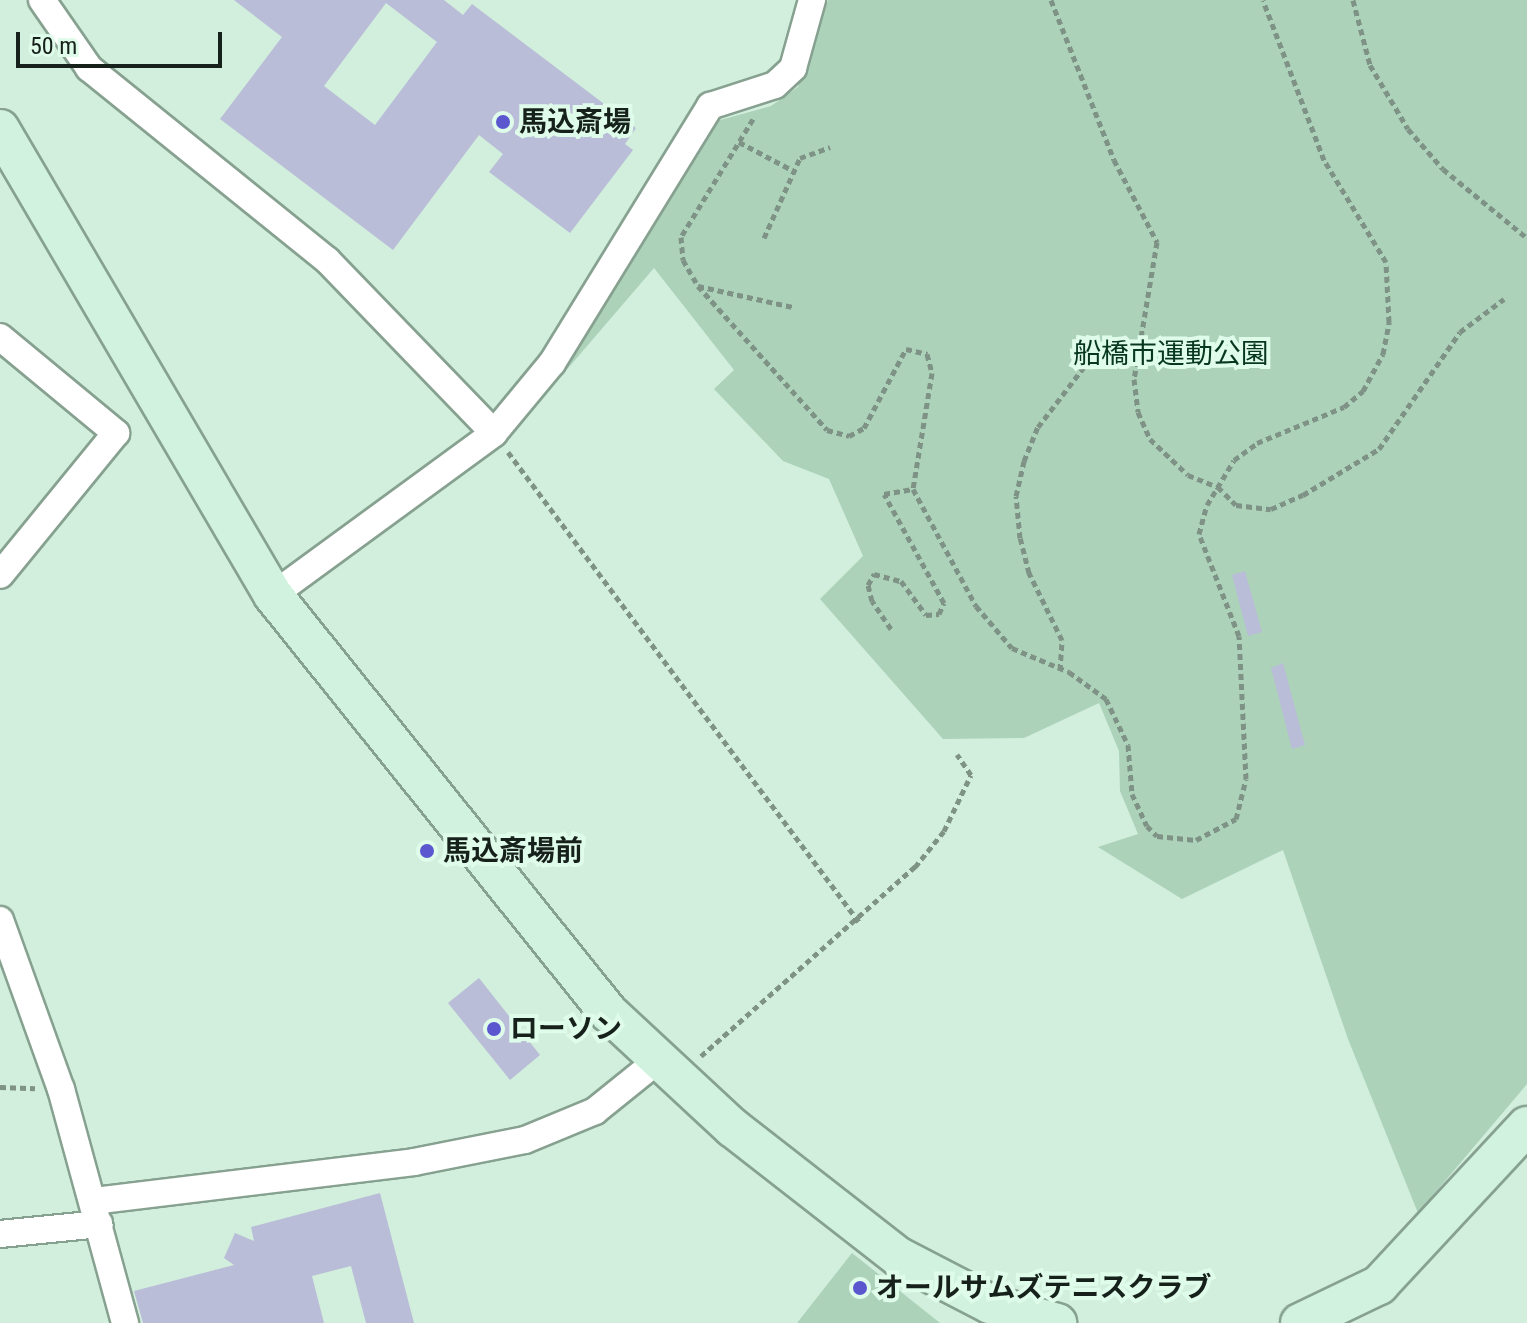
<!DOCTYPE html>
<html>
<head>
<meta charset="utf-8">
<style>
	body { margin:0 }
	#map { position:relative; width:1527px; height:1323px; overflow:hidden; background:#d2eedc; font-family:"Roboto Condensed","Noto Sans JP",sans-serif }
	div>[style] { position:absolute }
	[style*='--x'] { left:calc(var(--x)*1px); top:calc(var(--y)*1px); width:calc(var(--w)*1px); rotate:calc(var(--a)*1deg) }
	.green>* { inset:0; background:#acd2ba }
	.building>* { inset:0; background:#b9bdd7 }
	.path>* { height:5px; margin-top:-2.5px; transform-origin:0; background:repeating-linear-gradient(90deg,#7e9285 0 6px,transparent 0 10px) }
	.roads { filter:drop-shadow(2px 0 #87a190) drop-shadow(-2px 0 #87a190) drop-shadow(0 2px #87a190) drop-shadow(0 -2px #87a190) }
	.street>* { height:26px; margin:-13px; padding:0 13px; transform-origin:13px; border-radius:13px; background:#fff }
	.secondary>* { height:38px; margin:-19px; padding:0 19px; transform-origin:19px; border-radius:19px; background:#d0f2df }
	.dots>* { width:22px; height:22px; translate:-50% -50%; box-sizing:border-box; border:4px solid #dffbe9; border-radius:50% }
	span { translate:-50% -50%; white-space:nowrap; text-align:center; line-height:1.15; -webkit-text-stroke:8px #dffbe9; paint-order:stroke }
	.poi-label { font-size:28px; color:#17211b; font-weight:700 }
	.left { translate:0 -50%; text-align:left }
	.park-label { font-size:28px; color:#073720 }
	.scale { position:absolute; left:16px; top:32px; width:206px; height:36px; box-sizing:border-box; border:4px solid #17211b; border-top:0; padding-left:10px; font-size:24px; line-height:28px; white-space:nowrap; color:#17211b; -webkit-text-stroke:6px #dffbe9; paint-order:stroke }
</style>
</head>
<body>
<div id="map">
	<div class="green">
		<div style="clip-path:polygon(828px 0,1527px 0,1527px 1084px,1418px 1213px,1348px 1039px,1283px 850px,1182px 899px,1098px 847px,1138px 834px,1120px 791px,1119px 751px,1099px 703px,1024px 738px,943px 739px,820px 599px,863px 556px,829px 479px,783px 461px,714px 389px,734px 370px,654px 268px,557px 381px,713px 122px,771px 106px,798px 87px)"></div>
		<div style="clip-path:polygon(852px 1253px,940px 1323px,797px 1323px)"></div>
	</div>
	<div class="building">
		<div style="clip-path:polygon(evenodd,234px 0,444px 0,463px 15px,472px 4px,636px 128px,625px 144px,633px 150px,570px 233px,489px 172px,503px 154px,479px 135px,393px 250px,220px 119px,282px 37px,234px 0,386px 3px,437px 42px,375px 125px,324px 86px,386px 3px)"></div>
		<div style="clip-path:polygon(1245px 571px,1262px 632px,1248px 636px,1232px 575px)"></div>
		<div style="clip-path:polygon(1283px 663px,1305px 745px,1292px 749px,1271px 668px)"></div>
		<div style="clip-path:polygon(479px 978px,540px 1055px,510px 1080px,448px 1003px)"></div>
		<div style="clip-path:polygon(380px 1193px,414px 1323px,366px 1323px,351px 1266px,312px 1276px,324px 1323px,143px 1323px,134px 1291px,234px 1265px,224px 1258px,235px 1233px,254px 1241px,251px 1227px)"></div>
	</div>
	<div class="path">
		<div style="--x:1051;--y:0;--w:172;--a:68.5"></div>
		<div style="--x:1114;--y:160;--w:93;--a:62.3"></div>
		<div style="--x:1157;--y:242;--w:139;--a:99.5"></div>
		<div style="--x:1134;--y:379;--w:33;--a:83"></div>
		<div style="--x:1138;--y:412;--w:30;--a:66"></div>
		<div style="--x:1150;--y:439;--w:52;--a:43.5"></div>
		<div style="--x:1188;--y:475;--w:32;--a:22"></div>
		<div style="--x:1218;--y:487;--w:25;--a:45"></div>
		<div style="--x:1236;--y:505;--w:35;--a:7"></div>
		<div style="--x:1271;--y:509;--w:35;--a:-24"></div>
		<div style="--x:1303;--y:495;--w:89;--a:-31.2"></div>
		<div style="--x:1379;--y:449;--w:142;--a:-55.3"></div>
		<div style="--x:1460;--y:332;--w:55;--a:-36.9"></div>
		<div style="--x:1353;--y:0;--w:67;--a:75.3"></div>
		<div style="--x:1370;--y:65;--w:74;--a:59.3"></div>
		<div style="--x:1408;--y:129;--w:53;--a:48.8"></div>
		<div style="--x:1443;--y:169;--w:109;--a:39.4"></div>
		<div style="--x:753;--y:119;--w:138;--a:121.4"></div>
		<div style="--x:681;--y:237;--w:23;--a:85"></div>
		<div style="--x:683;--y:260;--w:30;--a:60"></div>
		<div style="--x:698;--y:286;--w:193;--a:48.1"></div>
		<div style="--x:827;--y:430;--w:23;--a:15"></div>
		<div style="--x:849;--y:436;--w:17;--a:-28"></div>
		<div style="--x:864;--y:428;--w:89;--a:-62"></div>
		<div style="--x:906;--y:349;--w:22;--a:13"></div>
		<div style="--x:927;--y:354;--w:20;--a:75"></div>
		<div style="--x:932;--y:373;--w:118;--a:99.3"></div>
		<div style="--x:913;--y:489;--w:133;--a:61.7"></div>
		<div style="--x:976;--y:606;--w:55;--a:49.4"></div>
		<div style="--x:1012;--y:648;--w:62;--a:22.8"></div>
		<div style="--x:1069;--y:672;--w:46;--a:36.1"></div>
		<div style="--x:1106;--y:699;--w:51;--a:64.4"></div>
		<div style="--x:1128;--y:745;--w:49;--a:85.3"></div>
		<div style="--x:1132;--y:794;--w:35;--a:65"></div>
		<div style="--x:1147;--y:826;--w:14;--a:45"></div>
		<div style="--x:1157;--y:836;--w:39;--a:6"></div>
		<div style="--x:1196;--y:840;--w:45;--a:-27.7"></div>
		<div style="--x:1236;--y:819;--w:41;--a:-76"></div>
		<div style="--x:1246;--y:779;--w:143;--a:-92.8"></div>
		<div style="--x:1239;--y:636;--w:110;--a:-111.4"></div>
		<div style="--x:1199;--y:534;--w:30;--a:-75"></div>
		<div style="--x:1207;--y:505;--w:52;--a:-59"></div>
		<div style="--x:1234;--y:460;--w:29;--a:-36"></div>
		<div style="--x:1257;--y:443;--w:94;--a:-22.5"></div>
		<div style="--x:1344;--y:407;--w:25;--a:-40"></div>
		<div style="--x:1363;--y:391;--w:42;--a:-61.6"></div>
		<div style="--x:1383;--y:354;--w:33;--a:-79"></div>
		<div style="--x:1389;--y:322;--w:60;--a:-92.9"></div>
		<div style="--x:1386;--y:262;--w:119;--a:-121.3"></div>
		<div style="--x:1324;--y:160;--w:171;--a:-110.9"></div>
		<div style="--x:739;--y:142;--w:60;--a:27.8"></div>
		<div style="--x:764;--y:238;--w:88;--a:-65.8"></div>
		<div style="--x:800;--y:158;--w:32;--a:-20"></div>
		<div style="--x:698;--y:286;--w:97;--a:12.5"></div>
		<div style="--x:508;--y:452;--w:587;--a:53.25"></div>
		<div style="--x:891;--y:629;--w:34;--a:-124"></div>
		<div style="--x:872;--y:601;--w:16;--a:-104"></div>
		<div style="--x:868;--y:585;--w:13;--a:-61"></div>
		<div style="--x:874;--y:574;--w:28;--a:15"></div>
		<div style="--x:901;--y:581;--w:42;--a:53.7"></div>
		<div style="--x:926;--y:615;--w:13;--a:-4"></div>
		<div style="--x:939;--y:614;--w:12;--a:-66"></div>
		<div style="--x:944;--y:603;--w:124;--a:-118.8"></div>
		<div style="--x:884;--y:494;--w:29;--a:-10"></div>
		<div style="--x:1060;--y:670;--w:30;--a:-86"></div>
		<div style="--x:1062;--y:640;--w:75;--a:-116.2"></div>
		<div style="--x:1029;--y:573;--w:36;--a:-104"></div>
		<div style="--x:1020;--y:538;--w:42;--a:-95.4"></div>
		<div style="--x:1016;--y:496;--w:36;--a:-77"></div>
		<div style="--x:1024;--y:461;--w:37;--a:-68"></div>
		<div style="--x:1038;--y:427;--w:86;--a:-52.6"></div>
		<div style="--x:1090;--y:359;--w:48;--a:-2.4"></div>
		<div style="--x:701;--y:1056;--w:286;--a:-41.5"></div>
		<div style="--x:915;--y:867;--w:46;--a:-51.1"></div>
		<div style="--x:944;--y:831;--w:62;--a:-64.3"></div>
		<div style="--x:971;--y:775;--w:25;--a:-124"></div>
		<div style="--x:0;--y:1087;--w:35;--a:2"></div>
	</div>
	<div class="roads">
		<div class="street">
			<div style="--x:42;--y:0;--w:83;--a:55.3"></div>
			<div style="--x:89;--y:68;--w:306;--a:38.9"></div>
			<div style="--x:327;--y:260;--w:240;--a:46"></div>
			<div style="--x:0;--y:337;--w:151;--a:39.6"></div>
			<div style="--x:116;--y:433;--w:183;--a:129.2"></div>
			<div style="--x:273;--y:595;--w:274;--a:-36.2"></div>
			<div style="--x:494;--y:433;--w:91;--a:-50.4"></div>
			<div style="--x:552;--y:363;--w:302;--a:-58.4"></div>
			<div style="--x:710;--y:106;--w:68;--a:-17.9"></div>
			<div style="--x:775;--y:85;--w:25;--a:-43"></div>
			<div style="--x:793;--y:68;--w:71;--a:-74.4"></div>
			<div style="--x:0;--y:920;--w:180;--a:70.2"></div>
			<div style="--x:61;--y:1089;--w:243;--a:74.7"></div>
			<div style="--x:93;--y:1201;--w:323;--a:-6.9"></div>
			<div style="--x:414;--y:1162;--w:113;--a:-11.2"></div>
			<div style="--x:525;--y:1140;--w:76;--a:-22.5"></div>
			<div style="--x:595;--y:1111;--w:80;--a:-38.9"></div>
			<div style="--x:0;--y:1234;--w:100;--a:-5.7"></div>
		</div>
		<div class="secondary">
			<div style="--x:0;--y:129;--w:540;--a:59.64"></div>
			<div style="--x:273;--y:595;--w:535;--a:51.22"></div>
			<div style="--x:608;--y:1012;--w:171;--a:42.9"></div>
			<div style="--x:733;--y:1128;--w:210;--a:37.9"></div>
			<div style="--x:899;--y:1257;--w:102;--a:27.3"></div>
			<div style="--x:990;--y:1304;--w:70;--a:15.8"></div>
			<div style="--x:1300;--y:1323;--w:88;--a:-25.7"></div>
			<div style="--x:1379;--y:1285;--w:217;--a:-47.1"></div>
		</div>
	</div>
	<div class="dots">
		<div style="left:503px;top:122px;background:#5a57cf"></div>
		<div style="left:427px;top:851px;background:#5a57cf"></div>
		<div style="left:494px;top:1029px;background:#5a57cf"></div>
		<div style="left:860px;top:1288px;background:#5a57cf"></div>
	</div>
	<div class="poi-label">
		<span class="left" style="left:519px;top:122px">馬込斎場</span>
		<span class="left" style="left:443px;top:851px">馬込斎場前</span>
		<span class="left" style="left:510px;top:1029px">ローソン</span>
		<span class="left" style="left:876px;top:1288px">オールサムズテニスクラブ</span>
	</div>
	<div class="park-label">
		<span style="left:1171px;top:354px">船橋市運動公園</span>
	</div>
	<div class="scale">50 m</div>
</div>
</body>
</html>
